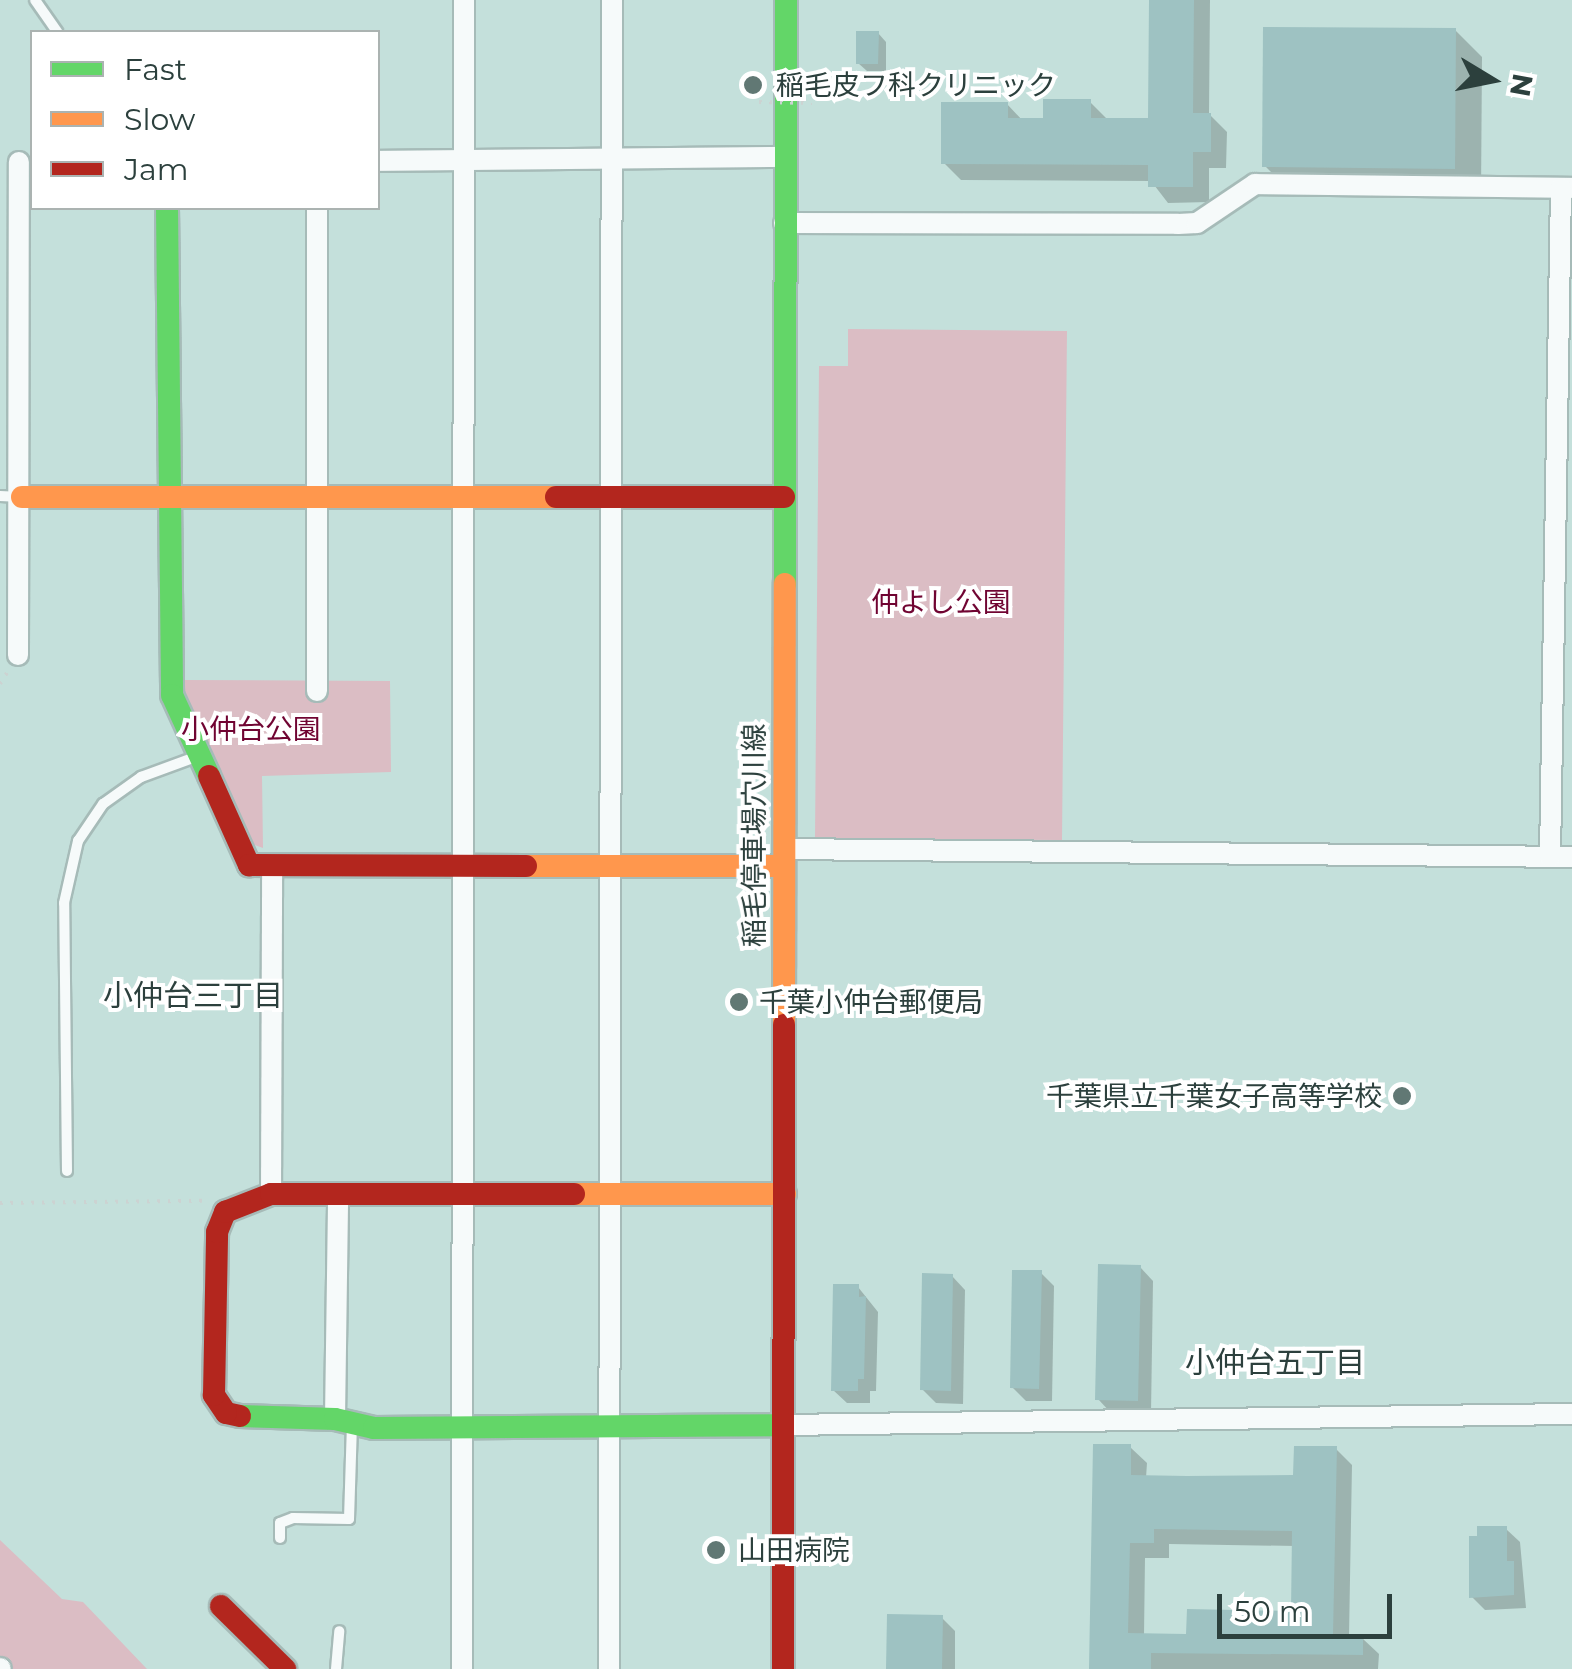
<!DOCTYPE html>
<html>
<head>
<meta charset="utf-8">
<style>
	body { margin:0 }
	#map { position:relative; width:1572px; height:1669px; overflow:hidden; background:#c4e0db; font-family:Montserrat,"Noto Sans JP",sans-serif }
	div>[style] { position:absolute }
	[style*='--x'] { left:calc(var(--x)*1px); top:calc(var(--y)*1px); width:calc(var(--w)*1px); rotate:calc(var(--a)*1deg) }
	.green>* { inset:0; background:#dbbdc4 }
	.shadow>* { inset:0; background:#0003 }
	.building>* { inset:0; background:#9ec2c2 }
	.path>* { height:4px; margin-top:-2px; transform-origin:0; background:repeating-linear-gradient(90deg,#ccd3d2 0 2.5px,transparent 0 10.5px) }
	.roads { filter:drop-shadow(2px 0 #a6bbb8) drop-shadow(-2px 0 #a6bbb8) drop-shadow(0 2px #a6bbb8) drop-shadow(0 -2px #a6bbb8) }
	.lane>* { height:10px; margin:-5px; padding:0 5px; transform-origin:5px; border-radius:5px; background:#f6fafa }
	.street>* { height:20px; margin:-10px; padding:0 10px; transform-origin:10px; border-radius:10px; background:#f6fafa }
	.fast>* { height:22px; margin:-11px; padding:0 11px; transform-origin:11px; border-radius:11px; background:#63d668 }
	.slow>* { height:22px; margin:-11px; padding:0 11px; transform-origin:11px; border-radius:11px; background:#ff974d }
	.jam>* { height:22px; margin:-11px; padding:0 11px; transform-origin:11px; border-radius:11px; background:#b3261e }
	.path-bridge>* { height:4px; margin-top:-2px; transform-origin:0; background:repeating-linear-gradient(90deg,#ccd3d2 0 2.5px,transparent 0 10.5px) }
	.dots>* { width:28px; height:28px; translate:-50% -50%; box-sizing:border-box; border:5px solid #fff; border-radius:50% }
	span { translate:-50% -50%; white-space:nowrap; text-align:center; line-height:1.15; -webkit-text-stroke:8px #fff; paint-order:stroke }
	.poi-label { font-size:28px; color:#2c403d }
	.left { translate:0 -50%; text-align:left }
	.right { translate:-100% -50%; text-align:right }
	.park-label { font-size:28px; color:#700432 }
	.street-label { font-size:28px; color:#2c403d }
	.neighbourhood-label { font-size:30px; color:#2c403d }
	.legend { position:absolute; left:30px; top:30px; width:350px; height:180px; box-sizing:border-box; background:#fff; border:2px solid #abb3b1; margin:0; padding:12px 18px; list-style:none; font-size:30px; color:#2c403d }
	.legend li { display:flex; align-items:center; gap:20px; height:50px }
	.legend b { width:50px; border:2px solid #abb3b1 }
	.north { position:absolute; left:1442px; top:30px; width:100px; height:100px; -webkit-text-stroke:8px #fff; paint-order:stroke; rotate:100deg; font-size:28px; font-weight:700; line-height:40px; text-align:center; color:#2c403d }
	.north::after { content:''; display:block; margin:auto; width:35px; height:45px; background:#2c403d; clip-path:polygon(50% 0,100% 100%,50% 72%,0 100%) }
	.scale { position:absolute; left:1217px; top:1594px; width:175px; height:45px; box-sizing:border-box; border:5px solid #2c403d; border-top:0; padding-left:12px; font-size:30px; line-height:35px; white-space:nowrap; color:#2c403d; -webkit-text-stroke:8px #fff; paint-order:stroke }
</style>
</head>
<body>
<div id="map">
	<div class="green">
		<div style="clip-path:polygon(848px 329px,1067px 331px,1062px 840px,815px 838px,819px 366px,848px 366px)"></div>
		<div style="clip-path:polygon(181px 680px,390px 681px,391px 772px,262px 776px,263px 848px,246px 842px,181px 689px)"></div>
		<div style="clip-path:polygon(0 1540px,62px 1599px,83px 1602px,147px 1669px,6px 1669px,0 1663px)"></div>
	</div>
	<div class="shadow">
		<div style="clip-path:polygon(1151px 0,1210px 0,1209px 114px,1227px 132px,1226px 168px,1209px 168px,1209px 202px,1168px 203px,1151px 181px,961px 180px,944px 163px,1007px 104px,1023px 121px,1046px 121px,1090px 102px,1107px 119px,1151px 121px)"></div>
		<div style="clip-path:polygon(1455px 30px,1482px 57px,1481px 195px,1292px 193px,1265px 166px)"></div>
		<div style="clip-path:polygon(878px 33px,886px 42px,886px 71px,867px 71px,858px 63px)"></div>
		<div style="clip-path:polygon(1140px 1267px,1153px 1281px,1151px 1413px,1111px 1413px,1098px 1399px)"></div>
		<div style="clip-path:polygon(1040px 1272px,1054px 1286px,1052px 1401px,1026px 1401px,1012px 1387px)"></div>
		<div style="clip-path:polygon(952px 1276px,965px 1290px,963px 1404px,936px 1403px,922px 1389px)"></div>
		<div style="clip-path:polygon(858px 1287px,878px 1312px,876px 1391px,870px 1391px,870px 1403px,847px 1403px,833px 1390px)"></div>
		<div style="clip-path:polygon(evenodd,1130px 1447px,1147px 1463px,1146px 1478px,1296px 1478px,1336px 1449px,1352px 1465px,1349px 1637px,1362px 1638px,1379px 1654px,1378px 1669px,1091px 1669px,1130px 1447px,1169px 1544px,1295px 1546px,1293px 1614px,1189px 1637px,1144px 1636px,1145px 1558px,1169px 1558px,1169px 1544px)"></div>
		<div style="clip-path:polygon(1506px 1529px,1520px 1542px,1526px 1608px,1485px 1610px,1472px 1597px,1480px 1538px)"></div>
		<div style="clip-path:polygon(942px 1618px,955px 1631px,955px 1669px,889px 1669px)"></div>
	</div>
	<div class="building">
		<div style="clip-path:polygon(1149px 0,1194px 0,1193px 113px,1211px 113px,1211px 152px,1193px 152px,1193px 187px,1148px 187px,1148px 165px,941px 164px,941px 102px,1008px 102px,1008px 118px,1043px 118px,1043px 99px,1091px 99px,1091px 118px,1148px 118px)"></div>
		<div style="clip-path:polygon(1263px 27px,1456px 28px,1455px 169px,1262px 167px)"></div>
		<div style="clip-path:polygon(856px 31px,879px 31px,878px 64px,856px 64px)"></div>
		<div style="clip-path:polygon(1098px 1264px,1141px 1265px,1138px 1401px,1095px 1400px)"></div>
		<div style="clip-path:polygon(1012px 1270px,1042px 1270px,1039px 1389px,1010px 1388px)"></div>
		<div style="clip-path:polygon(922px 1273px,953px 1274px,951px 1391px,920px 1390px)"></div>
		<div style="clip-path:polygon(833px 1284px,859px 1284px,859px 1297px,866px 1296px,864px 1379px,858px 1379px,858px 1391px,831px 1391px)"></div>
		<div style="clip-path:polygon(evenodd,1093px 1444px,1131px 1444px,1131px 1475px,1187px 1476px,1293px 1475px,1294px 1446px,1337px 1446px,1333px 1635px,1363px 1635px,1363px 1655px,1151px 1653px,1151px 1669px,1089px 1669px,1093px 1444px,1154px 1529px,1292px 1531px,1291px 1611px,1187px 1609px,1186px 1634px,1128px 1633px,1130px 1543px,1154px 1543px,1154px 1529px)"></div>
		<div style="clip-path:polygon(1477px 1526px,1507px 1526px,1507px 1561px,1514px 1561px,1514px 1595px,1469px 1598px,1469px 1536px,1477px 1536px)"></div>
		<div style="clip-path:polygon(887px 1614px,943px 1615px,942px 1669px,886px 1669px)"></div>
	</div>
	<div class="path">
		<div style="--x:0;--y:684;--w:15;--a:-58"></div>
		<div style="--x:0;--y:1203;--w:204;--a:-0.6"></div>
	</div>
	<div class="roads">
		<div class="lane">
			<div style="--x:35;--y:0;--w:39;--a:55"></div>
			<div style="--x:0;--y:496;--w:21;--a:3"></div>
			<div style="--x:67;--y:1171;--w:268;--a:-90.6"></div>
			<div style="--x:64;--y:903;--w:64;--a:-77.3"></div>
			<div style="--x:78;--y:841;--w:45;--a:-56"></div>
			<div style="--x:103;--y:804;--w:47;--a:-35.4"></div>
			<div style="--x:141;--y:777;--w:61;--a:-20.2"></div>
			<div style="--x:280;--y:1538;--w:15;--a:-90"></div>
			<div style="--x:280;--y:1523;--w:14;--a:-21"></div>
			<div style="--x:293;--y:1518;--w:56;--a:1"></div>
			<div style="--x:349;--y:1519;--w:93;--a:-88.2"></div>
			<div style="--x:336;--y:1669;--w:38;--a:-85"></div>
		</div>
		<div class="street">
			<div style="--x:378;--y:161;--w:407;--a:-0.6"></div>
			<div style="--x:784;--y:223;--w:394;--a:0.1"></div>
			<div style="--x:1178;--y:224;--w:19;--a:-3"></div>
			<div style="--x:1197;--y:223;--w:70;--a:-33.9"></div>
			<div style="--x:1255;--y:184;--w:317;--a:0.7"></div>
			<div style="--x:18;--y:655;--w:493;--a:-89.9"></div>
			<div style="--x:317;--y:691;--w:483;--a:-90"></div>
			<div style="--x:784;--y:849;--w:788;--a:0.58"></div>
			<div style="--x:1550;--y:857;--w:669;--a:-89.06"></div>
			<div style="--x:271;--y:1194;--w:329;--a:-89.8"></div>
			<div style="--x:335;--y:1419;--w:224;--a:-89.2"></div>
			<div style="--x:783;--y:1425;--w:789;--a:-0.8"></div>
			<div style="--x:0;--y:1668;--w:1;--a:45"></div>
			<div style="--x:462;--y:1669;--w:1669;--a:-89.93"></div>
			<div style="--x:609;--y:1669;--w:1669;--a:-89.9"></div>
		</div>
		<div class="fast">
			<div style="--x:167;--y:208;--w:487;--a:89.4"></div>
			<div style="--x:172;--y:695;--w:89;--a:65.4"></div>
			<div style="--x:785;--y:584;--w:584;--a:-89.9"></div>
			<div style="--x:240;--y:1416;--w:95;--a:1.8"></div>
			<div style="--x:335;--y:1419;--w:40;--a:13"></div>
			<div style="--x:374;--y:1428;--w:409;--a:-0.4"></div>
		</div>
		<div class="slow">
			<div style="--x:22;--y:497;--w:534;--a:0"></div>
			<div style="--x:526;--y:866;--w:258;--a:0"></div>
			<div style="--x:784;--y:1025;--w:441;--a:-89.9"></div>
			<div style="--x:574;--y:1194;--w:211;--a:0"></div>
		</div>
		<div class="jam">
			<div style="--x:556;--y:497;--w:228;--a:0"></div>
			<div style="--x:209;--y:776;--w:98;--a:65.8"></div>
			<div style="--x:249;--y:865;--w:277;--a:0.2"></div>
			<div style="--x:240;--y:1416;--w:14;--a:-168"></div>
			<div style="--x:226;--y:1413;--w:22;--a:-124"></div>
			<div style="--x:214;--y:1395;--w:163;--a:-88.9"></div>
			<div style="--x:217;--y:1232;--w:22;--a:-68"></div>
			<div style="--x:225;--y:1212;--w:49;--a:-21.4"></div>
			<div style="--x:271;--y:1194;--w:303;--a:0"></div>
			<div style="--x:221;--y:1606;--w:90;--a:44.5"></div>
			<div style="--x:783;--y:1669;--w:644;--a:-89.91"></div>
		</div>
	</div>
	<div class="path-bridge">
		<div style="--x:759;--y:102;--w:53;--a:1.1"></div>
	</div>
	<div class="dots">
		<div style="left:753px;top:85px;background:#617874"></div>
		<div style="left:739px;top:1002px;background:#617874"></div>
		<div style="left:1402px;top:1096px;background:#617874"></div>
		<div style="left:716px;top:1550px;background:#617874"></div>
	</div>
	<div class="poi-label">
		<span class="left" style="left:776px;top:85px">稲毛皮フ科クリニック</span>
		<span class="left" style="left:759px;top:1002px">千葉小仲台郵便局</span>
		<span class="right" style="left:1382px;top:1096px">千葉県立千葉女子高等学校</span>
		<span class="left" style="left:738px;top:1550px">山田病院</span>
	</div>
	<div class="park-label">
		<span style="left:941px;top:602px">仲よし公園</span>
		<span style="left:251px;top:729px">小仲台公園</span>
	</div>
	<div class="street-label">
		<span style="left:754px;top:835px;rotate:-90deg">稲毛停車場穴川線</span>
	</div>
	<div class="neighbourhood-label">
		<span style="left:193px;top:996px">小仲台三丁目</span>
		<span style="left:1275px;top:1363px">小仲台五丁目</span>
	</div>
	<ul class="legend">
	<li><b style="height:12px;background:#63d668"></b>Fast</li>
	<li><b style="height:12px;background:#ff974d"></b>Slow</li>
	<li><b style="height:12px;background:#b3261e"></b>Jam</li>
	</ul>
	<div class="north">N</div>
	<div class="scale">50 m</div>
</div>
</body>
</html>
